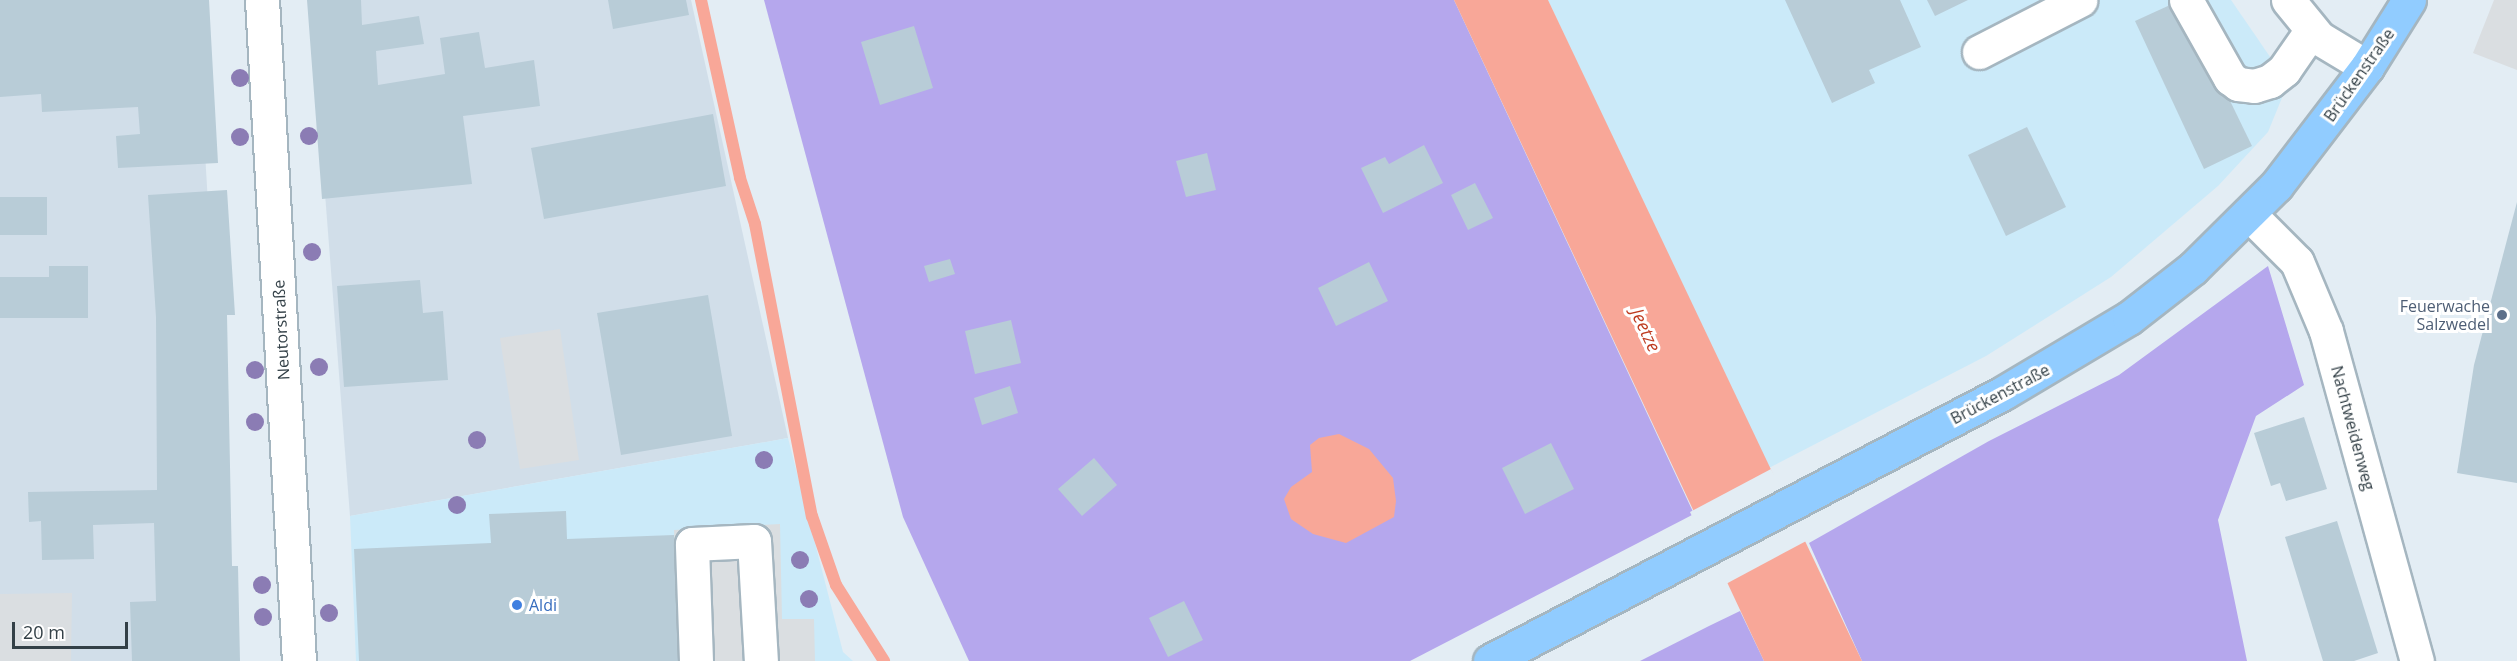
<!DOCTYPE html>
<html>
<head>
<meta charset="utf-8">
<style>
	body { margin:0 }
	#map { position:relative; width:2517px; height:661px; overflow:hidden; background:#e3edf4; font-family:"Open Sans",sans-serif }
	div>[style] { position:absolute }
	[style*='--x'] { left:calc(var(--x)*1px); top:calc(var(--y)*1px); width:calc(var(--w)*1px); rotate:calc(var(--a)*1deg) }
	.residential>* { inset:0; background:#d1dee9 }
	.commercial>* { inset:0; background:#cbeaf9 }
	.green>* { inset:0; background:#b5a7ed }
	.parking>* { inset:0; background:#dadee1 }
	.water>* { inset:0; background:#f8a798 }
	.pier>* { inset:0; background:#e3edf4 }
	.stream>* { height:12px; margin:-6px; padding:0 6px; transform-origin:6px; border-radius:6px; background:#f8a798 }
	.building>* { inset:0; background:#b8ccd7 }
	.roads { filter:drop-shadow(2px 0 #a5b6c0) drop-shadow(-2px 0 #a5b6c0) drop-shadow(0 2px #a5b6c0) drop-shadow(0 -2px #a5b6c0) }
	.minor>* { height:33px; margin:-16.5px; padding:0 16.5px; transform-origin:16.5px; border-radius:16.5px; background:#fff }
	.major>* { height:33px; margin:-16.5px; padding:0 16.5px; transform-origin:16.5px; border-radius:16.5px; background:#91ccff }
	.trees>* { width:18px; height:18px; margin:-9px; border-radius:50%; background:#8b7cb4 }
	.dots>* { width:16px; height:16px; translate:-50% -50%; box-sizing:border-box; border:3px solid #fff; border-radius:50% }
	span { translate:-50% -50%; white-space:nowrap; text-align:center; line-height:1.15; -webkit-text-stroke:6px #fff; paint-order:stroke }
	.street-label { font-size:16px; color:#334047 }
	.service-label { font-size:16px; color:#4e5e75 }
	.right { translate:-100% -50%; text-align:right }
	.shop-label { font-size:16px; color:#366cbe }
	.left { translate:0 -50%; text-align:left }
	.water-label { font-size:18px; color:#be3b20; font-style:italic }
	.scale { position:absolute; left:12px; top:622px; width:116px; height:27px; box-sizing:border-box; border:3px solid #334047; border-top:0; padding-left:8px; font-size:18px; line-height:21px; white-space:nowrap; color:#334047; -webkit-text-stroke:4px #fff; paint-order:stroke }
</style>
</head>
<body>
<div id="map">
	<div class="residential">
		<div style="clip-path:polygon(0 0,196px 0,235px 661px,0 661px)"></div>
		<div style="clip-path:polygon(310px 0,691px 0,788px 438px,350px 516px)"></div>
	</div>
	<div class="commercial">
		<div style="clip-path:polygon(1548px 0,2231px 0,2288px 83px,2268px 132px,2218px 186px,2111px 277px,1986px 356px,1767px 469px)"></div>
		<div style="clip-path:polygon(788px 438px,843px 652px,853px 661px,356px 661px,350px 516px)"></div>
	</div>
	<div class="green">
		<div style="clip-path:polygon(764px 0,1454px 0,1694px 514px,1410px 661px,969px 661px,903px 517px)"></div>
		<div style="clip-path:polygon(2268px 266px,2304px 385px,2256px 416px,2218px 520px,2247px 661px,1862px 661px,1809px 543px,1989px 441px,2119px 375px)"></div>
		<div style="clip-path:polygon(1740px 611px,1764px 661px,1640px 661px,1709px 626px)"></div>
	</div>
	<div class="parking">
		<div style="clip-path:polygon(2494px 0,2517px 0,2517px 70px,2473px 53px)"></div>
		<div style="clip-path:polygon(560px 329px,579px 460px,520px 469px,500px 338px)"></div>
		<div style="clip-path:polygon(780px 524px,782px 619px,814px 619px,815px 661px,679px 661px,674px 530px)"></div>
		<div style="clip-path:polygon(72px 593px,71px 661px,0 661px,0 594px)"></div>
	</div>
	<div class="water">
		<div style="clip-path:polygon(1454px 0,1548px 0,1862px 661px,1764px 661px)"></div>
		<div style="clip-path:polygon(1339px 434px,1369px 449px,1393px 478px,1396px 501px,1394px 517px,1346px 543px,1313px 534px,1291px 519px,1284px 499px,1291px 487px,1312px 472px,1310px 445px,1319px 438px)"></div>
	</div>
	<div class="pier">
		<div style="clip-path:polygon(1771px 469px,1810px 539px,1724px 585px,1690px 512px)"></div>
	</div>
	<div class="stream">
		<div style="--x:701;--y:0;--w:182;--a:77.6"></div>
		<div style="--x:740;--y:178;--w:48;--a:71.9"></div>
		<div style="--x:755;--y:224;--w:298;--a:79"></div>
		<div style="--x:812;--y:516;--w:73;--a:70.8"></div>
		<div style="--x:836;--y:585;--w:90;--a:57.7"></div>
	</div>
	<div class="building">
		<div style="clip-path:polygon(0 0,209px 0,218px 163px,118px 168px,116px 136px,140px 134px,138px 107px,42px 112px,41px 94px,0 97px)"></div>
		<div style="clip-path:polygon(307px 0,361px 0,362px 25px,419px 16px,424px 44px,376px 51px,378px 85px,445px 74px,440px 38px,479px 32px,485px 68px,534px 60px,540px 106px,463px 116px,472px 184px,322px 199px)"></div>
		<div style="clip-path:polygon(608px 0,686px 0,689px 15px,613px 29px)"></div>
		<div style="clip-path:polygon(1785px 0,1900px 0,1921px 47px,1869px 70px,1875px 83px,1832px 103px)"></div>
		<div style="clip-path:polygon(1927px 0,1968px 0,1935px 16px)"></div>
		<div style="clip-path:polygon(2181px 0,2252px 146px,2204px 169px,2135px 21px)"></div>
		<div style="clip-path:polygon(914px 26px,933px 88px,880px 105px,861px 42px)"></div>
		<div style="clip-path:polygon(713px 114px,726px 186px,544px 219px,531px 148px)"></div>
		<div style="clip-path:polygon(2027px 127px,2066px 207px,2006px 236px,1968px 155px)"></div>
		<div style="clip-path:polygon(1424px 145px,1443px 183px,1383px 213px,1361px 168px,1385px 157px,1389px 164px)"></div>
		<div style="clip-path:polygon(1207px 153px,1216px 190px,1186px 197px,1176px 161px)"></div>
		<div style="clip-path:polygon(1475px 183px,1493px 218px,1468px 230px,1451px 195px)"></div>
		<div style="clip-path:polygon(227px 190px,235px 315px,227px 315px,232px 566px,238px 566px,240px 661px,132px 661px,130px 602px,156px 601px,154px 523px,93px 525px,94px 559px,42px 560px,41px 521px,29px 522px,28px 492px,157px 490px,156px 317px,148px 195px)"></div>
		<div style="clip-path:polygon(0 197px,47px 197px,47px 235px,0 235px)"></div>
		<div style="clip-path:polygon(2517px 202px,2517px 483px,2457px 473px,2474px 365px)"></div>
		<div style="clip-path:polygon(950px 259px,955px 274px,929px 282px,924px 266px)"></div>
		<div style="clip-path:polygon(1369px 262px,1388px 301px,1336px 326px,1318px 288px)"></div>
		<div style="clip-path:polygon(49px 266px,88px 266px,88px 318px,0 318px,0 277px,49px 277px)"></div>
		<div style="clip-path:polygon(420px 280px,423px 313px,443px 311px,448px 380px,344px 387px,337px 286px)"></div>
		<div style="clip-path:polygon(708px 295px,732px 436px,621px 455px,597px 313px)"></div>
		<div style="clip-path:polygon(1011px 320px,1021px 363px,975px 374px,965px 331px)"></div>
		<div style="clip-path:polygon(1010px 386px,1018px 413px,982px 425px,974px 398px)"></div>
		<div style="clip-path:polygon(2304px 417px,2327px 489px,2286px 501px,2280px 483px,2271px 486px,2254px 433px)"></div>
		<div style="clip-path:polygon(1551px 443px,1574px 489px,1525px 514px,1502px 468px)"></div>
		<div style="clip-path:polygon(1094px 458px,1117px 485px,1082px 516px,1058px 489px)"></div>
		<div style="clip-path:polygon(566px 511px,567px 539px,674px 535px,680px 661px,359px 661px,354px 549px,491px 543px,489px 514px)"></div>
		<div style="clip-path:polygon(2337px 521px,2378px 653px,2354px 661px,2323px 661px,2285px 537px)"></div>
		<div style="clip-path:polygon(1184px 601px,1203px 640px,1168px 657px,1149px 618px)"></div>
	</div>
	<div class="roads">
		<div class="minor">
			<div style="--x:262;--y:0;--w:662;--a:86.8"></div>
			<div style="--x:2186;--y:0;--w:90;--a:60.6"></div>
			<div style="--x:2230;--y:78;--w:10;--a:37"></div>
			<div style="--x:2238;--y:84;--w:16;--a:7"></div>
			<div style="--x:2254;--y:86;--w:17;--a:-17"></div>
			<div style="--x:2270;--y:81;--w:18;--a:-38"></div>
			<div style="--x:2284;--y:70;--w:47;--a:-55.3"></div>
			<div style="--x:2288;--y:0;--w:49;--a:50.8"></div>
			<div style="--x:2319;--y:38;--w:56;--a:31.1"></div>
			<div style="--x:1979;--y:52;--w:114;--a:-27.2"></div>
			<div style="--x:2250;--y:215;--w:66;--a:45"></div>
			<div style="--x:2297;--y:262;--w:75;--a:67.2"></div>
			<div style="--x:2326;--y:331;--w:342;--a:74.6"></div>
			<div style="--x:696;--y:661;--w:117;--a:-92"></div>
			<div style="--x:692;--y:544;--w:62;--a:-2.8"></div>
			<div style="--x:754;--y:541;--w:120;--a:86.7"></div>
		</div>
		<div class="major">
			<div style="--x:1490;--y:661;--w:579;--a:-27.58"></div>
			<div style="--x:2003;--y:393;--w:147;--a:-30.8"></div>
			<div style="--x:2129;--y:318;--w:81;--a:-38"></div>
			<div style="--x:2193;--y:268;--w:117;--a:-44.7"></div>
			<div style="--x:2276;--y:186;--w:150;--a:-52.6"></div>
			<div style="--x:2367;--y:67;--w:79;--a:-57.9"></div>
		</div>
	</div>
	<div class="trees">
		<div style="left:240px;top:78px"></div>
		<div style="left:309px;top:136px"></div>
		<div style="left:240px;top:137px"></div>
		<div style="left:312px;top:252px"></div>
		<div style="left:319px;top:367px"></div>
		<div style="left:255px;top:370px"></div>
		<div style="left:255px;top:422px"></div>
		<div style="left:477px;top:440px"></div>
		<div style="left:764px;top:460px"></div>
		<div style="left:457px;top:505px"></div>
		<div style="left:800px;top:560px"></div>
		<div style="left:262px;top:585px"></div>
		<div style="left:809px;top:599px"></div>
		<div style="left:329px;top:613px"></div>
		<div style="left:263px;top:617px"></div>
	</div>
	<div class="dots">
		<div style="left:2502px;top:315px;background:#5c6f8a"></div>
		<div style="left:517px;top:605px;background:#3f7fe0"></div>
	</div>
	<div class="street-label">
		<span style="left:2359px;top:75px;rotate:-55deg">Brückenstraße</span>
		<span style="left:281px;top:330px;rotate:-93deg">Neutorstraße</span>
		<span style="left:2000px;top:394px;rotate:-28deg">Brückenstraße</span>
		<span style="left:2353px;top:428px;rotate:75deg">Nachtweidenweg</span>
	</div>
	<div class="service-label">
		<span class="right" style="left:2490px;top:315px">Feuerwache<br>Salzwedel</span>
	</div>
	<div class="shop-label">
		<span class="left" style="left:529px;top:605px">Aldi</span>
	</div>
	<div class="water-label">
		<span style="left:1646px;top:330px;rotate:65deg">Jeetze</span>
	</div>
	<div class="scale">20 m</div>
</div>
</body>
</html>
